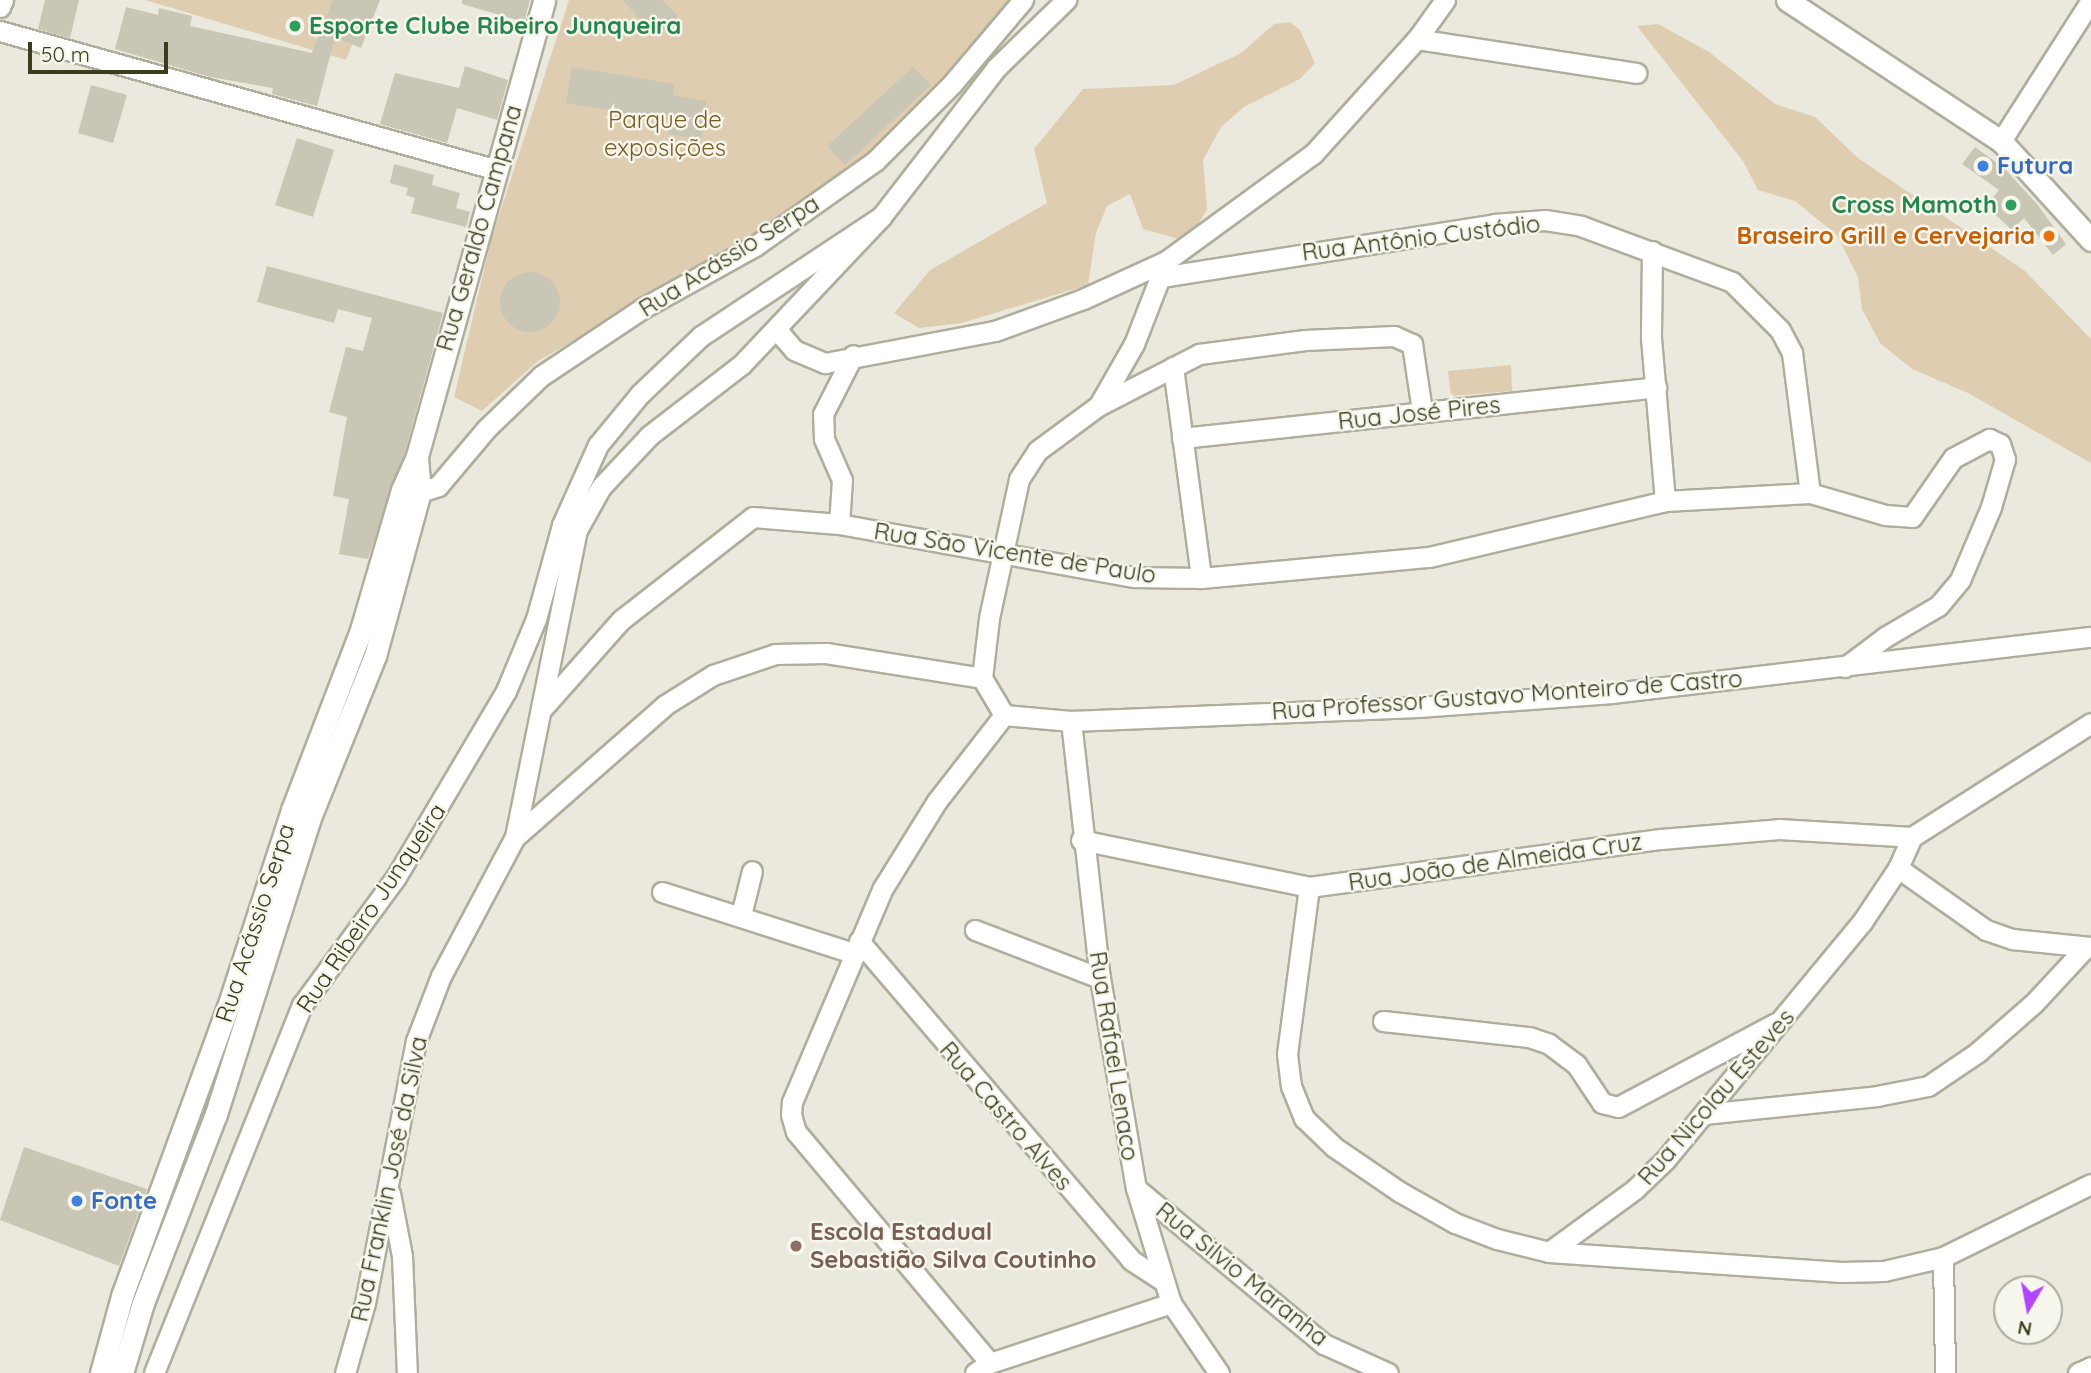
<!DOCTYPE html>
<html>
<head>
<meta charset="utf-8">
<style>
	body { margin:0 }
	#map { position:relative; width:2091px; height:1373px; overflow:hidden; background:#ebe9dd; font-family:Quicksand,sans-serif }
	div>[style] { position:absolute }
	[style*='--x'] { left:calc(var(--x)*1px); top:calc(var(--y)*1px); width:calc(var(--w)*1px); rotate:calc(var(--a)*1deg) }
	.green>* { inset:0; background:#dfcdb2 }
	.building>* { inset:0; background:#c9c6b5 }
	.round { border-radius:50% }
	.roads { filter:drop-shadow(2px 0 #afae9c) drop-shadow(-2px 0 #afae9c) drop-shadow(0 2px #afae9c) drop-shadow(0 -2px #afae9c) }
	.minor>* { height:19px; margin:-9.5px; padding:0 9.5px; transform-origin:9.5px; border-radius:9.5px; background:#fff }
	.tertiary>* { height:21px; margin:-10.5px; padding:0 10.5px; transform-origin:10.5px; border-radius:10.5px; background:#fff }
	.dots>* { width:19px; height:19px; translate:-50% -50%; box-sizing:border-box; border:4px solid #f7f6ed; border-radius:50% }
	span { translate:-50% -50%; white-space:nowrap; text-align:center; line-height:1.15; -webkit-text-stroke:5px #f7f6ed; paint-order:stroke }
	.leisure-label { font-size:24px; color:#27864d; font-weight:700 }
	.left { translate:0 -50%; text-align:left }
	.right { translate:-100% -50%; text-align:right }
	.park-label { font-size:24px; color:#775f22 }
	.shop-label { font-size:24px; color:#366cbe; font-weight:700 }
	.street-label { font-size:24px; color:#3a3c1d }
	.food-label { font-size:24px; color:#c56008; font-weight:700 }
	.education-label { font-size:24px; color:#785e54; font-weight:700 }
	.north { position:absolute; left:1993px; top:1275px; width:70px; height:70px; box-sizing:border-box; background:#f7f6ed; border:2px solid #abac9a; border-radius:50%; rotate:190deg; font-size:19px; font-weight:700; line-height:28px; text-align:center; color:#3a3c1d }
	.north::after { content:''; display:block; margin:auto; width:24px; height:32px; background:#b047ff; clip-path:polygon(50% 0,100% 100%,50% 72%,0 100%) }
	.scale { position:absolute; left:28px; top:42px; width:140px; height:32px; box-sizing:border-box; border:4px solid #3a3c1d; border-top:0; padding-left:9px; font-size:21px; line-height:24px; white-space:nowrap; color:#3a3c1d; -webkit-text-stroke:5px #f7f6ed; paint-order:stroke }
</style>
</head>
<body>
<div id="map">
	<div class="green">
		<div style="clip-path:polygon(145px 0,370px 0,346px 60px)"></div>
		<div style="clip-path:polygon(569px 0,1015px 0,962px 66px,880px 144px,825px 188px,754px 237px,538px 361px,482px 411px,454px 397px,491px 240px)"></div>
		<div style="clip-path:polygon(1290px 22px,1300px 30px,1315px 63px,1300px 79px,1244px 107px,1221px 127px,1203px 160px,1207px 210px,1196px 227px,1179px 239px,1143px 229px,1130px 194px,1107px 206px,1096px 233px,1088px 285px,962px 323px,919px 328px,894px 313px,930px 270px,1047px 203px,1034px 149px,1083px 89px,1174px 85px,1241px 53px,1274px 24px)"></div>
		<div style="clip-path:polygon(1658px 24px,1709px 52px,1775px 104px,1815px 117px,1858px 158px,2025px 271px,2091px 339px,2091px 463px,1968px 393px,1912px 369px,1880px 343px,1862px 309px,1858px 277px,1837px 235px,1795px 201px,1758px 190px,1743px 161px,1637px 26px)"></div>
		<div style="clip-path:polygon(1511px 365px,1512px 391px,1451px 396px,1448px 371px)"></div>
	</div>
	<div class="building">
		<div style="clip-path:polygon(45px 0,79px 0,70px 38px,38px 29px)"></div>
		<div style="clip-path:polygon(333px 0,380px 0,361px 48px,335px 37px,317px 106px,272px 94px,273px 88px,210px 77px,115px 49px,126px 7px,158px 15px,159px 8px,192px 16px,190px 26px,312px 53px)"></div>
		<div style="clip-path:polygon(462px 0,530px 0,524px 22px,462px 4px)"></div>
		<div style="clip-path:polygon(622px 0,662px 0,678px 16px,656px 36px)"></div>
		<div style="clip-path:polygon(465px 66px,508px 80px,497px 120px,457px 108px,447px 143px,380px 124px,395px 73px,459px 88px)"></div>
		<div style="clip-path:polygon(572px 67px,674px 84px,673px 95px,707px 101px,701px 139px,668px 134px,670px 121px,566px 103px)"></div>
		<div style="clip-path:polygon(913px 67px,931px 85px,845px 165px,827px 146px)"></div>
		<div style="clip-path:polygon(91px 85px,127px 95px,113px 143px,78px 133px)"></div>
		<div style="clip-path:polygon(297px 138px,334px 150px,313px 217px,275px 205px)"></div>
		<div style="clip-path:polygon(1975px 147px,2004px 168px,2037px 204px,2066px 244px,2053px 255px,2024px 218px,2012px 230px,1986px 206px,1999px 190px,1962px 164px)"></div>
		<div style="clip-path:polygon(394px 164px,434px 175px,432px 185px,460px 193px,456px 208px,470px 212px,466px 227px,411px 213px,415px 198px,406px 195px,408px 188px,390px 183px)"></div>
		<div style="clip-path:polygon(267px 266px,443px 313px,405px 452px,368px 559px,339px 554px,349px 499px,333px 496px,347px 417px,329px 412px,346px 347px,363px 351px,372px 318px,338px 309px,334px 323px,257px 302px)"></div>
		<div class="round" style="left:500px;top:272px;width:60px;height:60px"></div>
		<div style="clip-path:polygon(24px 1147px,147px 1189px,119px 1266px,0 1220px)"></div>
	</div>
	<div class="roads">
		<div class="minor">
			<div style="--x:0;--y:7;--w:8;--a:-67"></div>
			<div style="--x:0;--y:31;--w:513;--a:15.61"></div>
			<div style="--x:1417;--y:39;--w:222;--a:8.8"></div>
			<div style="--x:2001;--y:141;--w:167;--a:-57.4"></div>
			<div style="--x:1652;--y:251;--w:87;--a:90.7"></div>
			<div style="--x:1651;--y:338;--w:164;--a:85.1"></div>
			<div style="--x:1161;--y:277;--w:337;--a:-9"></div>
			<div style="--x:1494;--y:224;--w:51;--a:-4.5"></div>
			<div style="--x:1545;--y:220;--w:36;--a:9"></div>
			<div style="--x:1581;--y:226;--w:161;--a:20.3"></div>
			<div style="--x:1732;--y:282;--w:68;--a:45"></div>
			<div style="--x:1780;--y:330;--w:26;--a:62"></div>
			<div style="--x:1792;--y:353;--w:141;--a:82.7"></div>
			<div style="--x:776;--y:329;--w:28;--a:49"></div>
			<div style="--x:794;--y:350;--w:34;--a:23"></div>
			<div style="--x:825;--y:363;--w:173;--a:-10.7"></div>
			<div style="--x:995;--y:331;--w:94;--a:-20"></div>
			<div style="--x:1083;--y:299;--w:91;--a:-24.6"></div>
			<div style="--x:1166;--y:261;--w:182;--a:-36.1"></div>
			<div style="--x:1313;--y:154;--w:155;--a:-47.9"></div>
			<div style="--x:1417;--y:39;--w:48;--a:-54.3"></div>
			<div style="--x:1173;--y:367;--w:213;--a:82.4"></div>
			<div style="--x:1099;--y:405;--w:70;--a:-60.2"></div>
			<div style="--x:1134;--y:344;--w:86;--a:-68.8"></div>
			<div style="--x:1182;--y:438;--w:477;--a:-6.1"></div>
			<div style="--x:407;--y:490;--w:13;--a:9"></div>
			<div style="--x:420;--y:492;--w:19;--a:-18"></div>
			<div style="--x:438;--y:486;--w:76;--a:-49.8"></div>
			<div style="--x:487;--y:428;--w:75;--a:-43.9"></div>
			<div style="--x:541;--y:376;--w:123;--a:-33.7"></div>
			<div style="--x:643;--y:308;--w:128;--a:-29"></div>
			<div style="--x:755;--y:246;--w:147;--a:-35.3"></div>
			<div style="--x:875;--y:161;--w:109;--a:-45"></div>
			<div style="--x:952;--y:84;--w:110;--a:-49.8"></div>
			<div style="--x:839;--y:524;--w:44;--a:-86.1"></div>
			<div style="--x:842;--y:480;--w:45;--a:-113.7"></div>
			<div style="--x:824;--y:439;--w:25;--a:-92"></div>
			<div style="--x:823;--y:414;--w:66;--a:-63"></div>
			<div style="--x:577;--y:530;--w:49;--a:-60.8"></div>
			<div style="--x:601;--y:487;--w:71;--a:-46.7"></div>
			<div style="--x:650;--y:435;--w:115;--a:-37.6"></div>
			<div style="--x:741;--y:365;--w:204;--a:-46.6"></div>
			<div style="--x:881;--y:217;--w:188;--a:-52.3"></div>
			<div style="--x:996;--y:68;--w:98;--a:-44.2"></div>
			<div style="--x:982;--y:678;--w:60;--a:-83.3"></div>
			<div style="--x:989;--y:618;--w:142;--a:-77.8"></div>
			<div style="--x:1019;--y:479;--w:33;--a:-57"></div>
			<div style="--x:1037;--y:451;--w:76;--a:-36.4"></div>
			<div style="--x:1098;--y:406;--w:114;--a:-27.2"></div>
			<div style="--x:1199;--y:354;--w:107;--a:-7.5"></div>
			<div style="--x:1305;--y:340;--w:89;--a:-2.6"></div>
			<div style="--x:1394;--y:336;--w:20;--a:24"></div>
			<div style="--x:1412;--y:344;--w:68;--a:81.5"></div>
			<div style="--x:541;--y:710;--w:120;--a:-48.4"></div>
			<div style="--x:621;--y:620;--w:167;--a:-38"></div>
			<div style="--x:753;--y:517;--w:86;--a:4.7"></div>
			<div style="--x:839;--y:524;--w:300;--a:10.2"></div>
			<div style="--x:1134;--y:577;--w:67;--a:0.9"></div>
			<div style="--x:1201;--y:578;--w:229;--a:-5.3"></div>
			<div style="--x:1429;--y:557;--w:243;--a:-13.3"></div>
			<div style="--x:1665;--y:501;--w:145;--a:-3.2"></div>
			<div style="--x:1810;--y:493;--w:78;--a:16.3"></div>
			<div style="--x:1885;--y:515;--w:27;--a:4"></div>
			<div style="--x:1912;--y:517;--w:72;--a:-55.2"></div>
			<div style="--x:1953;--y:458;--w:41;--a:-27.8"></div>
			<div style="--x:1989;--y:439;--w:12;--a:24"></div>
			<div style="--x:2000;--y:444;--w:16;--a:72"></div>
			<div style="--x:2005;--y:459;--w:50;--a:106.3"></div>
			<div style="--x:1991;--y:507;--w:79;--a:113"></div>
			<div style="--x:1960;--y:580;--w:34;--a:130"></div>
			<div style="--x:1938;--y:606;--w:61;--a:149.7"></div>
			<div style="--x:1885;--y:637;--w:50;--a:143.1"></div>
			<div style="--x:1004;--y:715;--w:67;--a:5.1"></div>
			<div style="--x:1071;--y:721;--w:347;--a:-2.3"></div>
			<div style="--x:1418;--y:707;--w:195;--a:-4.1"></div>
			<div style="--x:1612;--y:693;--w:482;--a:-6.7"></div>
			<div style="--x:1071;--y:721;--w:259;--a:83.6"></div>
			<div style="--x:1100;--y:978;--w:213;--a:80.3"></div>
			<div style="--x:1136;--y:1188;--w:120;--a:73.1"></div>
			<div style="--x:1171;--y:1303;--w:85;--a:55.6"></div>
			<div style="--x:515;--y:837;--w:200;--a:-41.3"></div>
			<div style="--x:665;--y:705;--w:57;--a:-32"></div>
			<div style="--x:713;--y:675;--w:65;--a:-18.7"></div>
			<div style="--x:775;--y:654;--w:51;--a:-1.1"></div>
			<div style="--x:826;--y:653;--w:158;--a:9.1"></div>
			<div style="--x:982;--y:678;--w:43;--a:59.3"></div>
			<div style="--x:1912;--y:837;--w:212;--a:-32.5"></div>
			<div style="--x:1081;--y:840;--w:233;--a:11.6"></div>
			<div style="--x:1309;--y:887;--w:355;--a:-7.8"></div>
			<div style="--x:1661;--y:839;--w:118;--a:-4.8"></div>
			<div style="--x:1779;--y:829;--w:133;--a:3.4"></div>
			<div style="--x:1898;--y:868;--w:108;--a:35.2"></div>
			<div style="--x:1986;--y:930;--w:28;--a:19"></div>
			<div style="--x:2012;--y:939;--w:79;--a:5.8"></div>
			<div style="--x:1309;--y:887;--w:168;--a:97.5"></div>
			<div style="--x:1287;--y:1054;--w:32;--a:83"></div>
			<div style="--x:1291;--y:1086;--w:35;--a:68"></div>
			<div style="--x:1304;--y:1118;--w:42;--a:44"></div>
			<div style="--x:1334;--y:1147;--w:80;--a:34.3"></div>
			<div style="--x:1400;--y:1192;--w:63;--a:29.4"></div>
			<div style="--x:1455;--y:1223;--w:45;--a:20.9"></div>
			<div style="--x:1497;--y:1239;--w:54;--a:14"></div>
			<div style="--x:1549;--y:1252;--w:293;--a:3.9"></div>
			<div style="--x:1841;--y:1272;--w:43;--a:-1.3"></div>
			<div style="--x:1884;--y:1271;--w:61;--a:-13.3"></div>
			<div style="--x:1943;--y:1257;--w:165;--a:-26.3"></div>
			<div style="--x:662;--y:892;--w:201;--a:17.7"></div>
			<div style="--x:741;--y:915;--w:45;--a:-76"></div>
			<div style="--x:975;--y:930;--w:134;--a:21"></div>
			<div style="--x:859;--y:941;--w:419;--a:49.5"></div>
			<div style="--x:1131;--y:1260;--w:38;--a:33"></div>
			<div style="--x:1383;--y:1021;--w:147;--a:6.3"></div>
			<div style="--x:1529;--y:1037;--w:21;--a:19"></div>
			<div style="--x:1549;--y:1044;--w:34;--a:37"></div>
			<div style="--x:1576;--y:1064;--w:47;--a:56.3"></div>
			<div style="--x:1602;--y:1103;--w:16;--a:14"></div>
			<div style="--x:1618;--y:1107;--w:179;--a:-28"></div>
			<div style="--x:1704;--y:1114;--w:174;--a:-5.9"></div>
			<div style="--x:1877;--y:1096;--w:52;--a:-11.1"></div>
			<div style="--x:1928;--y:1086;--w:60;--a:-34.2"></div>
			<div style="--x:1978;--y:1052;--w:74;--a:-41.2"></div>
			<div style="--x:2034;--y:1003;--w:76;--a:-47.1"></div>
			<div style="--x:1137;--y:1189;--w:243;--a:39.7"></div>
			<div style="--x:1324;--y:1344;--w:70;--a:24.4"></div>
			<div style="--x:390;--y:1193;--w:64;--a:79.2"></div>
			<div style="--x:402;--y:1256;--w:117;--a:87.6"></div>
			<div style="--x:1549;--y:1252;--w:107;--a:-36.2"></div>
			<div style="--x:1635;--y:1189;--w:42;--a:-44"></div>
			<div style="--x:1665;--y:1160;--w:309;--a:-50.4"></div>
			<div style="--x:1862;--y:922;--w:65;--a:-56.3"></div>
			<div style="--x:1898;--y:868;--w:34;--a:-66"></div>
			<div style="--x:1943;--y:1257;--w:116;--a:89"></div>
			<div style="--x:990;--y:1363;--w:302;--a:-130"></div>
			<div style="--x:796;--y:1132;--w:18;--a:-106"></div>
			<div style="--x:791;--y:1115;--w:13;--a:-86"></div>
			<div style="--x:792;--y:1102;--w:233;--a:-67"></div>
			<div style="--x:883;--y:888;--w:102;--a:-58.2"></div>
			<div style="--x:937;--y:801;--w:109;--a:-52.1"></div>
			<div style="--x:154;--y:1373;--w:397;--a:-68.1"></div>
			<div style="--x:302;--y:1005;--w:159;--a:-53.7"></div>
			<div style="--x:396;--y:877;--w:216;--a:-59.4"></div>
			<div style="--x:506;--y:691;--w:78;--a:-67.4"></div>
			<div style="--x:536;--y:619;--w:98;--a:-74.5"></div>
			<div style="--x:562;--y:525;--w:88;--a:-65.8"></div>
			<div style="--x:598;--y:445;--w:66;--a:-50.5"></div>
			<div style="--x:640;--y:394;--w:84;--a:-43.6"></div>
			<div style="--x:701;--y:336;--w:216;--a:-33.5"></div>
			<div style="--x:345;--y:1373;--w:73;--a:-74.1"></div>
			<div style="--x:365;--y:1303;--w:267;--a:-79"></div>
			<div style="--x:416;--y:1041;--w:70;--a:-69"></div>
			<div style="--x:441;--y:976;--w:157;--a:-62"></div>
			<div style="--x:515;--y:837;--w:313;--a:-78.6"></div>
			<div style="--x:577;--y:530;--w:16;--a:-162"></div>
			<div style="--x:975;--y:1373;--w:18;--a:-34"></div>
			<div style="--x:990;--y:1363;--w:191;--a:-18.3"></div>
			<div style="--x:2078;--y:1373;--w:14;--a:-25"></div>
		</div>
		<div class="tertiary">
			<div style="--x:1787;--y:0;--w:256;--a:33.4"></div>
			<div style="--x:2001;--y:141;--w:134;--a:47.7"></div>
			<div style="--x:101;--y:1373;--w:80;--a:-74.7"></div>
			<div style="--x:122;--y:1296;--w:308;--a:-69.9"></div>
			<div style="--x:228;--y:1007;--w:207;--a:-72"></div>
			<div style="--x:292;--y:810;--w:193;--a:-69"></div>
			<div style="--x:361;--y:630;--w:146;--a:-73.7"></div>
			<div style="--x:402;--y:490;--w:37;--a:-66"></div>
			<div style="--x:417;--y:456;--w:473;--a:-74.4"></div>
			<div style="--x:122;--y:1373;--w:73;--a:-73.3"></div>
			<div style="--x:143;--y:1303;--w:203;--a:-68.9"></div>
			<div style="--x:216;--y:1114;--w:308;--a:-72.4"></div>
			<div style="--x:309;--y:820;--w:177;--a:-68.1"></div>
			<div style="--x:375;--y:656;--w:170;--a:-74.7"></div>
			<div style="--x:420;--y:492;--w:34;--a:-95"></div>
		</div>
	</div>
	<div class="dots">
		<div style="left:295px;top:26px;background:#2e9e5b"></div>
		<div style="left:1983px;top:166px;background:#3f7fe0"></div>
		<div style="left:2011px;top:205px;background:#2e9e5b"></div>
		<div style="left:2049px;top:236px;background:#e8710a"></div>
		<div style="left:77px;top:1201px;background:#3f7fe0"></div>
		<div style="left:796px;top:1246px;background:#8d6e63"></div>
	</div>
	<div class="leisure-label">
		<span class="left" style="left:309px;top:26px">Esporte Clube Ribeiro Junqueira</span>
		<span class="right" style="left:1997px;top:205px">Cross Mamoth</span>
	</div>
	<div class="park-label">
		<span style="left:665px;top:134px">Parque de<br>exposições</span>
	</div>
	<div class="shop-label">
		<span class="left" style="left:1997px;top:166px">Futura</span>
		<span class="left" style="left:91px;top:1201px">Fonte</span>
	</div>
	<div class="street-label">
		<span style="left:479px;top:228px;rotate:-74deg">Rua Geraldo Campana</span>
		<span style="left:1421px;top:238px;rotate:-7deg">Rua Antônio Custódio</span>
		<span style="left:729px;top:256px;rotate:-32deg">Rua Acássio Serpa</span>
		<span style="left:1419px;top:413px;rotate:-6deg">Rua José Pires</span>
		<span style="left:1015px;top:553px;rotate:9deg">Rua São Vicente de Paulo</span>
		<span style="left:1507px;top:695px;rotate:-4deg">Rua Professor Gustavo Monteiro de Castro</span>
		<span style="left:1495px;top:862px;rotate:-8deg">Rua João de Almeida Cruz</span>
		<span style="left:371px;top:908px;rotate:-56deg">Rua Ribeiro Junqueira</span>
		<span style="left:255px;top:923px;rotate:-72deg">Rua Acássio Serpa</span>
		<span style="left:1114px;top:1056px;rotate:81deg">Rua Rafael Lenaco</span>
		<span style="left:1716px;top:1097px;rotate:-49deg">Rua Nicolau Esteves</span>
		<span style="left:1006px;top:1116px;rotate:49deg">Rua Castro Alves</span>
		<span style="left:389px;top:1179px;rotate:-78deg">Rua Franklin José da Silva</span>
		<span style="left:1242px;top:1274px;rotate:39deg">Rua Silvio Maranha</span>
	</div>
	<div class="food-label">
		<span class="right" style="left:2035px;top:236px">Braseiro Grill e Cervejaria</span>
	</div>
	<div class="education-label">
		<span class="left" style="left:810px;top:1246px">Escola Estadual<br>Sebastião Silva Coutinho</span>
	</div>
	<div class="north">N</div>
	<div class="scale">50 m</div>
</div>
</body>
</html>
